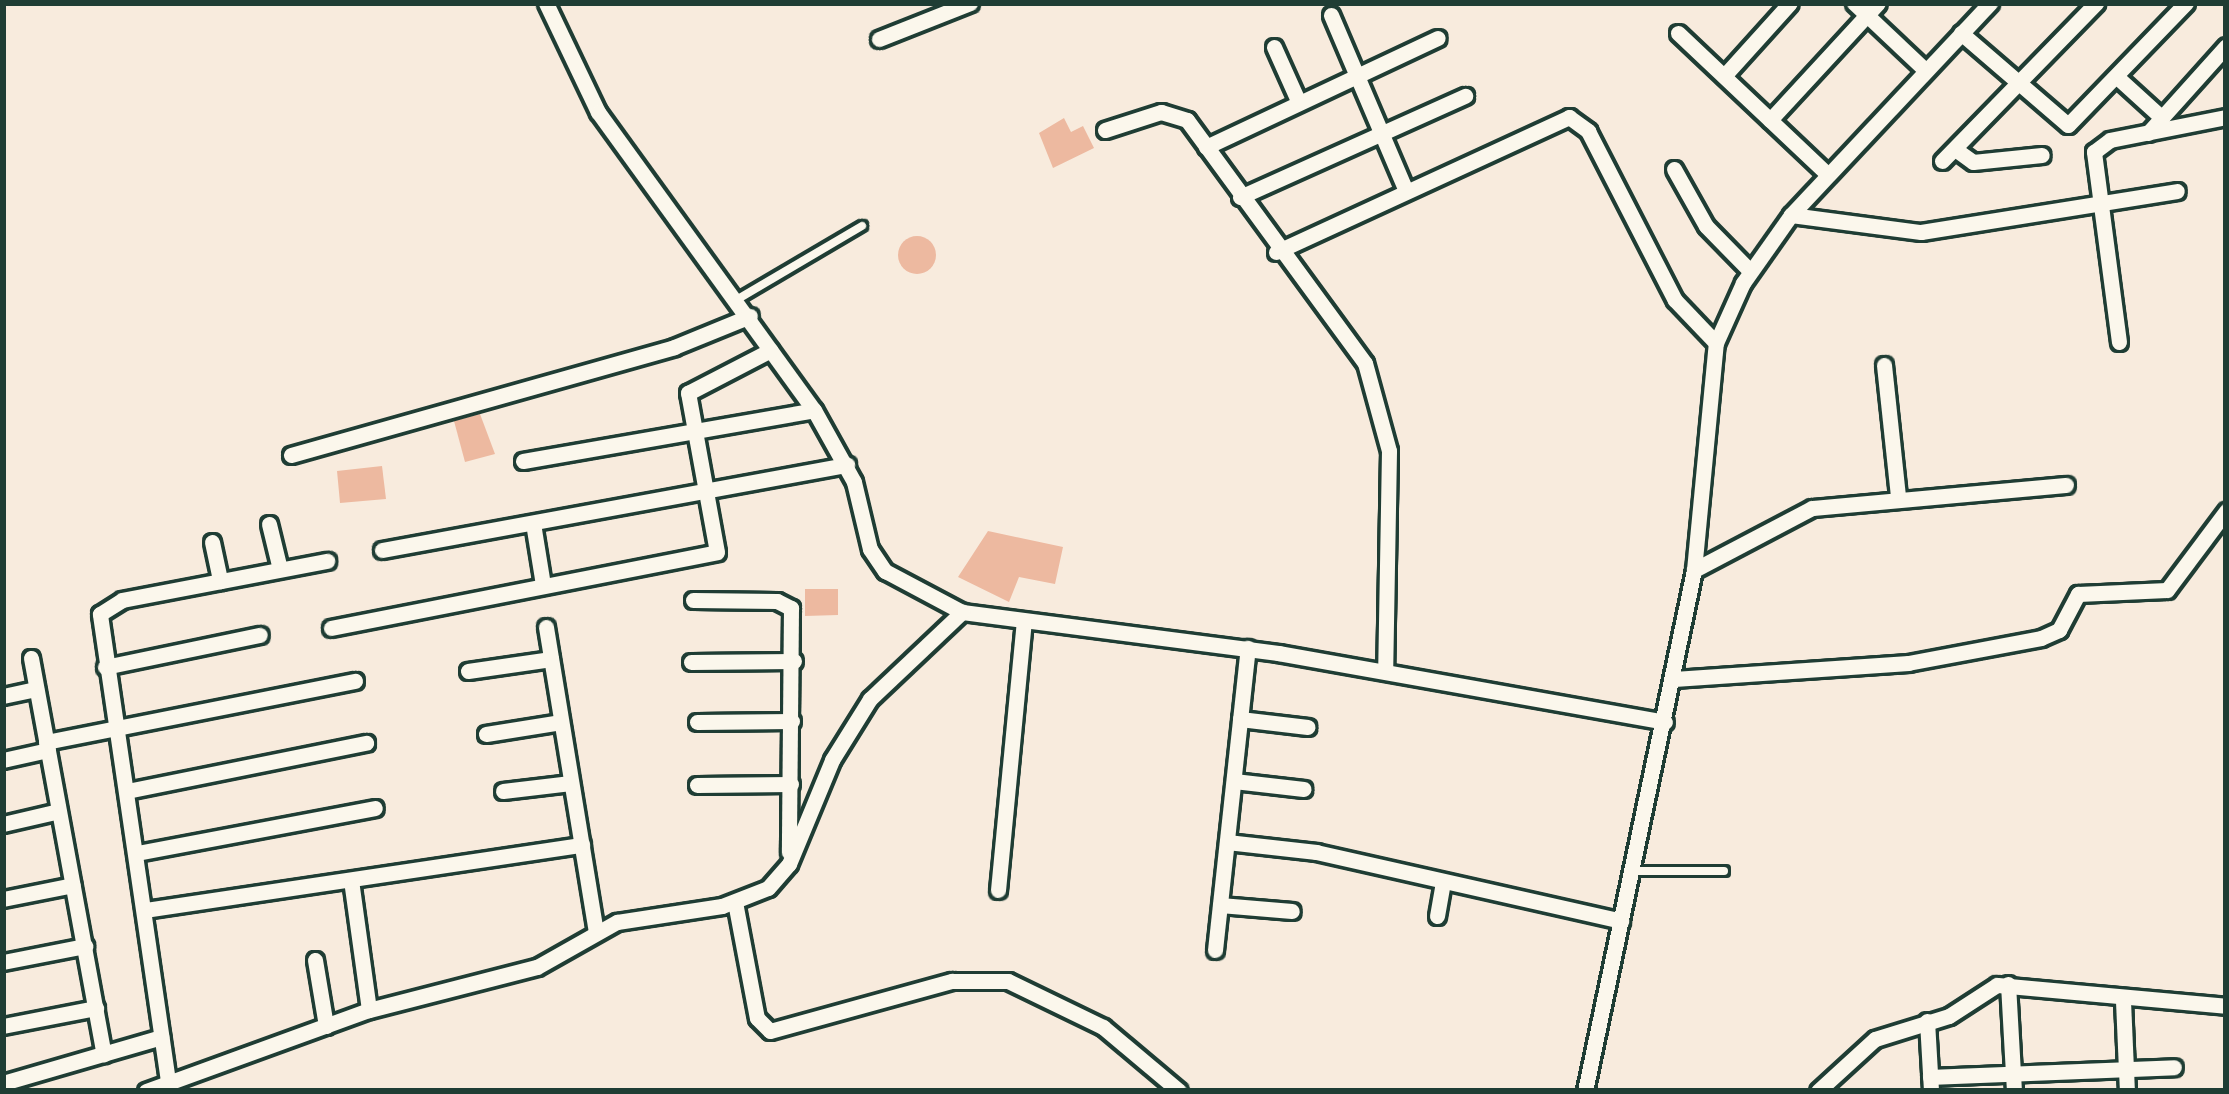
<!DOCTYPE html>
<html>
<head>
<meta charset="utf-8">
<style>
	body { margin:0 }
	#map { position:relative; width:2229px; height:1094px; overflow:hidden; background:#f8ebdd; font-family:Pangolin,sans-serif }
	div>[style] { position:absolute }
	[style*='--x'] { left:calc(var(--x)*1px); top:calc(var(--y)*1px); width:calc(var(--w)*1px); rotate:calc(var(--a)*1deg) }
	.building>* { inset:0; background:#edb9a0 }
	.round { border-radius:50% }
	.roads { filter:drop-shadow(3px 0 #1f3d34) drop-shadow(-3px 0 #1f3d34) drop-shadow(0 3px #1f3d34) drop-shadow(0 -3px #1f3d34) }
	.lane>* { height:8px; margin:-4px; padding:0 4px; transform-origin:4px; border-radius:4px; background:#fbf7ec }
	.street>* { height:15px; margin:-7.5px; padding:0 7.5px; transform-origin:7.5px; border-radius:7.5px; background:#fbf7ec }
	span { translate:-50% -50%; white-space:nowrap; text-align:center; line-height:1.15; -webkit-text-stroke:12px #fbf7ec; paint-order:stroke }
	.frame { position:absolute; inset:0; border:6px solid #1f3d34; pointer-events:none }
</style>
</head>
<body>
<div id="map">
	<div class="building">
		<div style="clip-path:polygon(1064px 118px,1071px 132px,1083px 126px,1094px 148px,1053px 168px,1039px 133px)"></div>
		<div class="round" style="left:898px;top:236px;width:38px;height:38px"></div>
		<div style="clip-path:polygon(480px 414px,495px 454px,465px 462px,454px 421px)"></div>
		<div style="clip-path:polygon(382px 466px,386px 499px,340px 503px,337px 471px)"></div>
		<div style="clip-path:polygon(988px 531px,1063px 547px,1055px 584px,1019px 577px,1009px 602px,958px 577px)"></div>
		<div style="clip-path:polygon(805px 589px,838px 589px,838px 615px,805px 616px)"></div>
	</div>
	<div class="roads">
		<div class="lane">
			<div style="--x:738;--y:299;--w:144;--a:-30.5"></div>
			<div style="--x:1634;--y:871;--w:90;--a:0"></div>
		</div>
		<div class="street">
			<div style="--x:546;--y:3;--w:121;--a:64.5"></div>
			<div style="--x:598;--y:112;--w:368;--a:54.1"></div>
			<div style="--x:814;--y:410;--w:82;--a:60.9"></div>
			<div style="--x:854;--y:482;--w:69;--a:76.6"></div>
			<div style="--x:870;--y:549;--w:27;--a:56"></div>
			<div style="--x:885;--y:571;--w:87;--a:28"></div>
			<div style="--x:962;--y:612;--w:319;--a:7.4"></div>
			<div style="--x:1278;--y:653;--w:393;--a:10.1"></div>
			<div style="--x:1854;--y:3;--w:98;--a:43.3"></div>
			<div style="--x:1331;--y:15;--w:191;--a:66.9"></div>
			<div style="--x:1678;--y:33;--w:204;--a:43.4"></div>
			<div style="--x:1961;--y:33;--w:141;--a:40.7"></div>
			<div style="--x:2068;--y:125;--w:170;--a:-46"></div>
			<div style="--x:879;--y:39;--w:98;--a:-21.6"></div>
			<div style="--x:1274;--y:47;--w:61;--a:65.9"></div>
			<div style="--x:1724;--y:76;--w:98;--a:-47.9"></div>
			<div style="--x:2117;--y:77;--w:61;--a:42.3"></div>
			<div style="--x:1770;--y:120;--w:159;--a:-47.3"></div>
			<div style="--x:1105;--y:130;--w:59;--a:-17.8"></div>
			<div style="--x:1161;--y:112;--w:27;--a:17"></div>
			<div style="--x:1187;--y:120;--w:301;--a:53.8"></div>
			<div style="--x:1365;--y:363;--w:91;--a:74.7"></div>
			<div style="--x:1389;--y:451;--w:219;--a:91"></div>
			<div style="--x:2148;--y:133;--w:117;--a:-48.1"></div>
			<div style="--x:1206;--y:147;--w:256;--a:-25.2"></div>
			<div style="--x:1955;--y:149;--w:22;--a:36"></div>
			<div style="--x:1973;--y:162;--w:69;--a:-5.8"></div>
			<div style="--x:1942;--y:161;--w:221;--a:-45.7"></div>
			<div style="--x:1674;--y:169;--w:65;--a:60.7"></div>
			<div style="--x:1706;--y:226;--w:63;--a:45.6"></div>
			<div style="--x:1240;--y:197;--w:247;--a:-24.2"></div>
			<div style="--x:1791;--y:215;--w:131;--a:7.5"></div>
			<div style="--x:1921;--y:232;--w:259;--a:-9.1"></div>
			<div style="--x:1276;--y:252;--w:323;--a:-24.7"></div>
			<div style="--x:1569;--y:117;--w:24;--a:36"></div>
			<div style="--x:1588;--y:131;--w:190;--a:62.8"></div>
			<div style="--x:1675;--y:300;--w:59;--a:46.4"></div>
			<div style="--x:2119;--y:342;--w:192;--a:-97.5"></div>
			<div style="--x:2094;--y:152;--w:20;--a:-37"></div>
			<div style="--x:2110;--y:140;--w:118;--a:-11.2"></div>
			<div style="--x:1884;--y:365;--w:132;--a:83.9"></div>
			<div style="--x:291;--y:455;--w:398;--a:-15.7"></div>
			<div style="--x:674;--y:347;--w:82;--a:-22.2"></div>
			<div style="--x:523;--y:461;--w:295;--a:-9.9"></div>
			<div style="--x:533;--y:523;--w:63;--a:80.8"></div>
			<div style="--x:269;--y:524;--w:46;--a:76.3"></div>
			<div style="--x:212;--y:542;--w:40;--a:78"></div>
			<div style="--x:382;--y:550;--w:473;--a:-10.4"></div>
			<div style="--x:1694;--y:570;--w:133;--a:-27.7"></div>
			<div style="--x:1812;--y:508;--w:255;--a:-5.2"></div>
			<div style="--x:693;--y:600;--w:84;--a:0.7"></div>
			<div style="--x:777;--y:601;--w:16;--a:27"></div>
			<div style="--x:791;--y:608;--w:244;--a:90.5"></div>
			<div style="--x:546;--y:627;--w:308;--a:80.7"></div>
			<div style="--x:331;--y:628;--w:393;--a:-11.1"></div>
			<div style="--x:717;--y:552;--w:162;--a:-100.3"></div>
			<div style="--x:688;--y:393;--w:93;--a:-27.4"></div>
			<div style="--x:31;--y:658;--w:403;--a:79.6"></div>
			<div style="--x:691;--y:662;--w:103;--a:-0.6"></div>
			<div style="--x:105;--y:667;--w:158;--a:-11.7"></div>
			<div style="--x:468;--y:671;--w:84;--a:-8.2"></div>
			<div style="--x:1674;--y:679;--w:235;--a:-3.9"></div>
			<div style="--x:1908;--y:663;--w:135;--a:-10.6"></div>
			<div style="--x:2041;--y:638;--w:20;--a:-24"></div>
			<div style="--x:2059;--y:630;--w:41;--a:-62.2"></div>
			<div style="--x:2078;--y:594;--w:89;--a:-2.6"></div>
			<div style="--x:2167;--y:590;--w:99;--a:-53.2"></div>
			<div style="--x:3;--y:696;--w:34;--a:-12"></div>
			<div style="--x:1240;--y:719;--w:68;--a:6.7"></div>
			<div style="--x:697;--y:722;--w:95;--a:-0.6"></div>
			<div style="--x:486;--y:734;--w:76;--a:-9.1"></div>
			<div style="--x:46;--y:742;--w:315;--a:-11.2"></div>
			<div style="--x:3;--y:760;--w:46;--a:-12.5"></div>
			<div style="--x:1234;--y:781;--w:70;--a:6.5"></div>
			<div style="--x:697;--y:785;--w:94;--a:-0.6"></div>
			<div style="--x:127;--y:791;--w:244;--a:-11.4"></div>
			<div style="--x:503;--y:791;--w:68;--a:-6.7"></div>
			<div style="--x:3;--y:824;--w:57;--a:-13.1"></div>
			<div style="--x:1227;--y:842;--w:90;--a:6.4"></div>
			<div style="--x:1316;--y:852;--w:313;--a:12.7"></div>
			<div style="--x:137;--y:853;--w:242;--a:-10.7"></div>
			<div style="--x:351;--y:880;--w:131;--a:82.1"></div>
			<div style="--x:998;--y:890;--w:269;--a:-84.5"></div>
			<div style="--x:3;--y:899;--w:71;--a:-11.3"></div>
			<div style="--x:735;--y:902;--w:118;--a:79.3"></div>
			<div style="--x:757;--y:1018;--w:18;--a:45"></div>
			<div style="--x:770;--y:1031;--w:189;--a:-15.4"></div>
			<div style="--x:952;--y:981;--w:56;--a:0"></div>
			<div style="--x:1008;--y:981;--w:106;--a:25.8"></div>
			<div style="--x:1103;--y:1027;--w:99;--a:40.1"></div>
			<div style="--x:1220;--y:905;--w:72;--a:4.8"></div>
			<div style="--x:145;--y:910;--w:442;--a:-8.5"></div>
			<div style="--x:1437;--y:916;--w:35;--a:-80"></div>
			<div style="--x:1215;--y:950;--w:304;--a:-83.8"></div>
			<div style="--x:315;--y:960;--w:67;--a:80.5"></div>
			<div style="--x:3;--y:962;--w:84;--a:-11"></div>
			<div style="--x:2008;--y:984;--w:107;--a:86.8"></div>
			<div style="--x:2123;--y:1001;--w:90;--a:87.5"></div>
			<div style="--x:1927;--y:1021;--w:70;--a:86.7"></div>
			<div style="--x:3;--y:1026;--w:95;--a:-11"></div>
			<div style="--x:1930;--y:1077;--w:244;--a:-2.3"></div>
			<div style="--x:168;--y:1081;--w:472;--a:-98.3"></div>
			<div style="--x:100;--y:614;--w:26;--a:-32"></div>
			<div style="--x:122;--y:600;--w:209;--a:-10.8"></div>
			<div style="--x:3;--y:1083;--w:165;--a:-16.2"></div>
			<div style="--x:146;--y:1091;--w:237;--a:-20"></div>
			<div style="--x:369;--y:1010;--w:173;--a:-14.4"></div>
			<div style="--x:537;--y:967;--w:92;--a:-29.4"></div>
			<div style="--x:617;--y:922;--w:106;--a:-8.7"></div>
			<div style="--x:722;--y:906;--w:49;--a:-21.4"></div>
			<div style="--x:768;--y:888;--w:32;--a:-49"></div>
			<div style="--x:789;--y:864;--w:113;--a:-67.5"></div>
			<div style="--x:832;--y:760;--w:72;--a:-58.1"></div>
			<div style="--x:870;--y:699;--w:127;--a:-43.4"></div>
			<div style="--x:1585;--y:1091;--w:532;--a:-78.18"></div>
			<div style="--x:1694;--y:570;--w:228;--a:-84.5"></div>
			<div style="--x:1716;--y:343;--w:66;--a:-65.8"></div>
			<div style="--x:1743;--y:283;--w:83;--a:-54.8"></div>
			<div style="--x:1791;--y:215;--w:291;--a:-46.8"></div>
			<div style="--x:1818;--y:1091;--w:77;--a:-42.4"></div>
			<div style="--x:1875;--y:1039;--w:77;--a:-17.3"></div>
			<div style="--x:1949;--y:1016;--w:57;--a:-32.9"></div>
			<div style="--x:1997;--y:985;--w:230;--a:5.2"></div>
		</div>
	</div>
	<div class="frame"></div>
</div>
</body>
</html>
